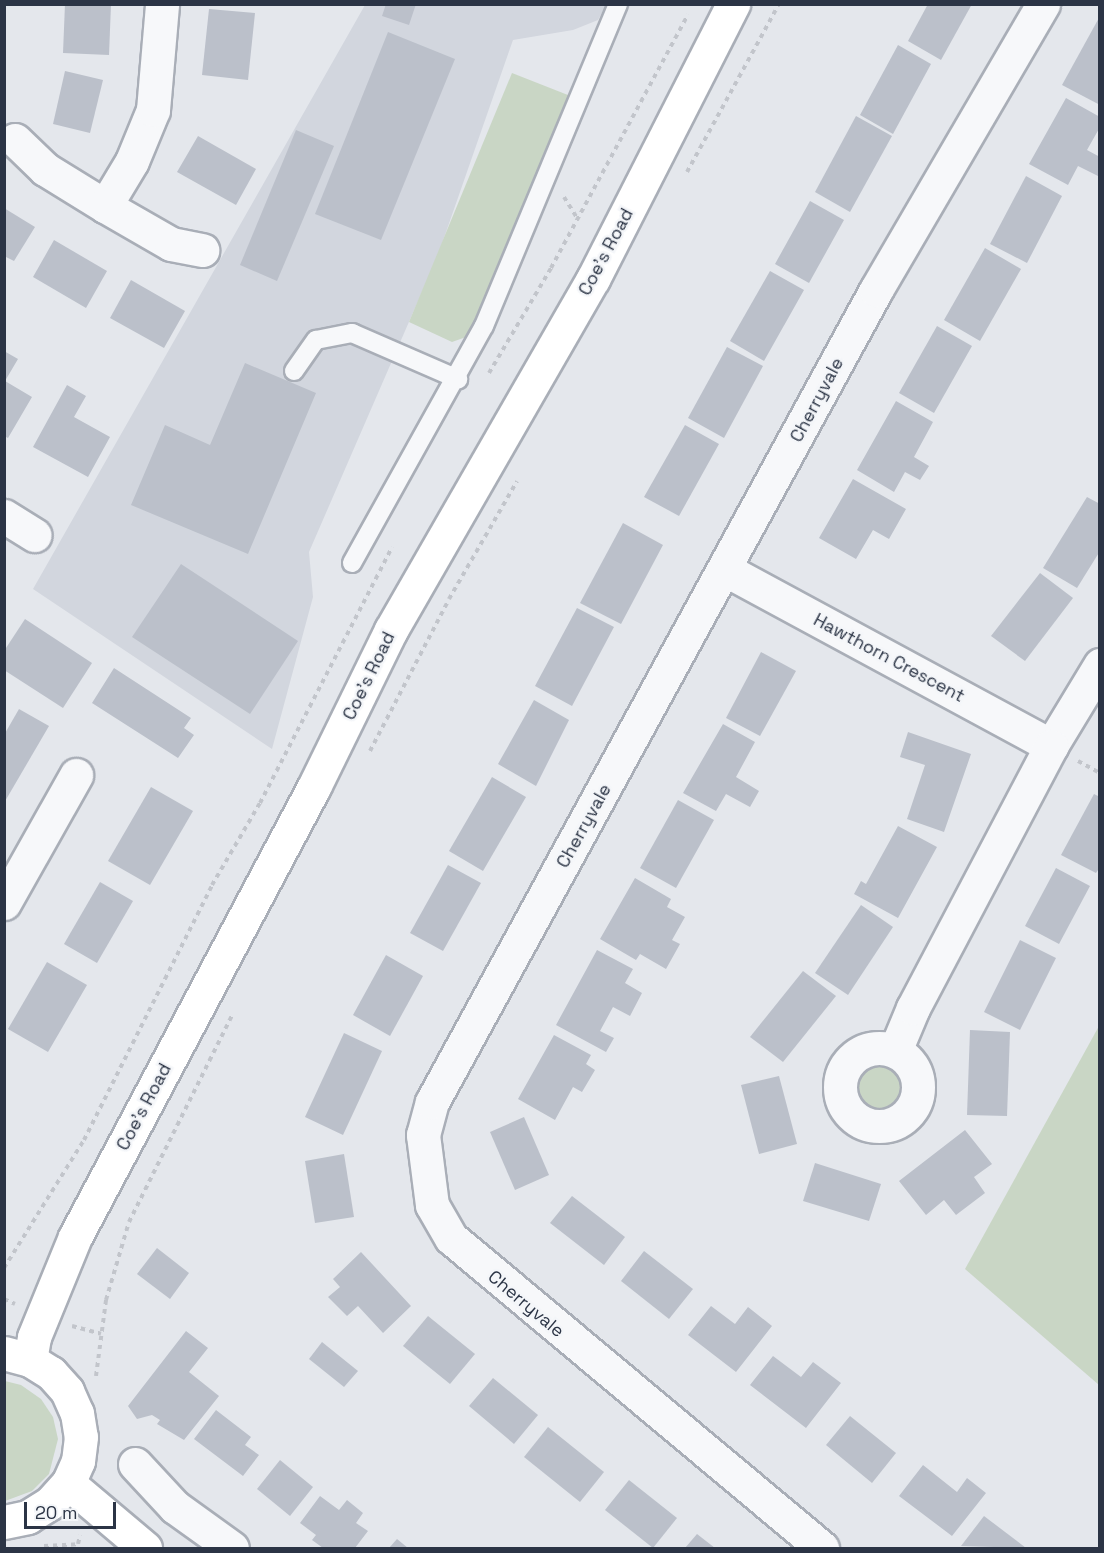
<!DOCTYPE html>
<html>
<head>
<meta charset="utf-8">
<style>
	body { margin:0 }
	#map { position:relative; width:1104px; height:1553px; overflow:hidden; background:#e4e7ec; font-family:"Space Grotesk",sans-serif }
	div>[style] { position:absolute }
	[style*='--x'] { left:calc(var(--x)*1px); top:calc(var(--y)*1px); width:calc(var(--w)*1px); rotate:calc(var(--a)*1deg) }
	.built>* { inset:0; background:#d2d6de }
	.green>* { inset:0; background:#c9d6c5 }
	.round { border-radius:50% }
	.building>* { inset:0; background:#bbc0ca }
	.path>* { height:4px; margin-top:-2px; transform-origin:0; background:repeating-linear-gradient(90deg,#c2c5cb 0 4.5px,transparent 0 9px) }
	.roads { filter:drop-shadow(2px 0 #a9aeb7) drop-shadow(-2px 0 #a9aeb7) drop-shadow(0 2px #a9aeb7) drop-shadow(0 -2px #a9aeb7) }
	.service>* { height:18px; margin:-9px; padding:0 9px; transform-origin:9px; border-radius:9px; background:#f7f8fa }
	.minor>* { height:33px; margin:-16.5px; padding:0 16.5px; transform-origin:16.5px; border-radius:16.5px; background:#f7f8fa }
	.minor>.ring { margin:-16.5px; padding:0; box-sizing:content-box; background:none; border:33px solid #f7f8fa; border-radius:50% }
	.secondary>* { height:33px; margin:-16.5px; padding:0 16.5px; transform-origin:16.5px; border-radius:16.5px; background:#fff }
	.primary>* { height:33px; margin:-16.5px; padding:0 16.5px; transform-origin:16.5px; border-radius:16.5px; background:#fff }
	span { translate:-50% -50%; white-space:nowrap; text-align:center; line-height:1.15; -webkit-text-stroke:5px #f4f6f9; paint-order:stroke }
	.street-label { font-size:18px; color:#2b3445 }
	.frame { position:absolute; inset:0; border:6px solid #2b3445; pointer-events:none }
	.scale { position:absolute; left:24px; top:1502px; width:92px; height:27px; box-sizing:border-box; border:3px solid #2b3445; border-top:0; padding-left:8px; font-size:18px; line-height:21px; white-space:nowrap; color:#2b3445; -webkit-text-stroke:4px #f4f6f9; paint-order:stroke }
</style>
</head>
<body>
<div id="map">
	<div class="built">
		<div style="clip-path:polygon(365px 5px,606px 5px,598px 20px,573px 30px,513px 40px,438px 255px,309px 552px,313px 597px,272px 749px,33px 589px)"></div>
	</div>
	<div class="green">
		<div style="clip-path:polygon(512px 73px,573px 97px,475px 327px,466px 337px,452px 342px,409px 322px)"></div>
		<div style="clip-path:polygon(1099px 1026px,1100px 1385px,1099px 1385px,965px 1269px)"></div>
		<div class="round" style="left:853px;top:1064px;width:48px;height:48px"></div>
		<div style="clip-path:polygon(5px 1381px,21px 1385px,41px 1399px,53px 1417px,58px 1439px,49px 1474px,32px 1491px,5px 1501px)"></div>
	</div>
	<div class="building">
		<div style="clip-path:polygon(65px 4px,111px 4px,109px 55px,63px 53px)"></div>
		<div style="clip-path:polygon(386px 4px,416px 4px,409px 25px,382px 16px)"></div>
		<div style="clip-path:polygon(928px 4px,972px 4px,941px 60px,908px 41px)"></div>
		<div style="clip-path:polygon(209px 9px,255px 13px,248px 80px,202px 75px)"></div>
		<div style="clip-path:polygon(1100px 16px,1100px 105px,1062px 85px)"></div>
		<div style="clip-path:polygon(388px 32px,455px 59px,381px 240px,315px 214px)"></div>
		<div style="clip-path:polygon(898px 45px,931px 64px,893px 134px,860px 115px)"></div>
		<div style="clip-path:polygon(65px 71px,103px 80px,90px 133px,53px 124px)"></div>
		<div style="clip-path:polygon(1066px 98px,1100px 117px,1100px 127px,1087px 150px,1100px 157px,1100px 177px,1078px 166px,1068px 185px,1029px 164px)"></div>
		<div style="clip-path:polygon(856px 116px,892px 136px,850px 212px,815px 192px)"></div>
		<div style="clip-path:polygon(296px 130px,334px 146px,277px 281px,240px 265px)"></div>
		<div style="clip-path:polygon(198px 136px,256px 169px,236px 205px,177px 172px)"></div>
		<div style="clip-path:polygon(1026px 176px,1062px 196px,1027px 263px,990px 244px)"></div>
		<div style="clip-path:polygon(810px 201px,844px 220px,809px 283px,775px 264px)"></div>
		<div style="clip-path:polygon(4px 208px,35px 227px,14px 261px,4px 256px)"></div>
		<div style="clip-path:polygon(54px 240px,107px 271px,86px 308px,33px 277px)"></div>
		<div style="clip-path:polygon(985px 248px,1021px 269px,980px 341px,944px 320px)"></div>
		<div style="clip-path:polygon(770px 271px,804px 290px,764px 361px,730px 341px)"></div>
		<div style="clip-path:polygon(131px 280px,185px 311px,164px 348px,110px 318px)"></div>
		<div style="clip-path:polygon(937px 326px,972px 346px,934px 413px,899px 393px)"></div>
		<div style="clip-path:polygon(727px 347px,763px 366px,724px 438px,688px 418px)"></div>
		<div style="clip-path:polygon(4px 351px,18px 359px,5px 381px,32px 397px,8px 438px,4px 436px)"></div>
		<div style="clip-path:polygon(245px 363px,316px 393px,248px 554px,131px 505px,165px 425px,210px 445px)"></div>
		<div style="clip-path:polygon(67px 385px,86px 396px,74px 417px,110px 437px,88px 477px,33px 447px)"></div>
		<div style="clip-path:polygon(896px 401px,933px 422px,914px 457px,929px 466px,920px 480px,905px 472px,894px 492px,857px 470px)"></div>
		<div style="clip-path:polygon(685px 425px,719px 444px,679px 516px,644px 497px)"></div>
		<div style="clip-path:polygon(853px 479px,906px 509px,889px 539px,873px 530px,856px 559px,819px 538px)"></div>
		<div style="clip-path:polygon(1087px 497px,1100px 504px,1100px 551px,1077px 588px,1043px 568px)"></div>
		<div style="clip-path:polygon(623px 523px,663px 545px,621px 624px,580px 603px)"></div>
		<div style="clip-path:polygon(181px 564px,298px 641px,250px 714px,132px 637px)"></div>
		<div style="clip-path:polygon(1040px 573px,1073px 598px,1025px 661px,991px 636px)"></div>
		<div style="clip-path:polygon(577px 608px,614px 627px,572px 706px,535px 686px)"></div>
		<div style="clip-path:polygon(25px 619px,92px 663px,63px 708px,4px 670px,4px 651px)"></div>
		<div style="clip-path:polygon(761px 652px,796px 671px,760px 736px,726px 718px)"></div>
		<div style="clip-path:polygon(114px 668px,191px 718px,184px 728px,194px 735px,178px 758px,92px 703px)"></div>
		<div style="clip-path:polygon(534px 700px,569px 720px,536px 786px,498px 764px)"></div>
		<div style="clip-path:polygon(19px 709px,49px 726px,4px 803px,4px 735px)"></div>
		<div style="clip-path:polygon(723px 724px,755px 742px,736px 777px,759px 791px,750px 807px,726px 794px,716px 811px,683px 793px)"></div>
		<div style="clip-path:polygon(908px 732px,971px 754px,944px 832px,907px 819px,925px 765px,900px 757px)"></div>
		<div style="clip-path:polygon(492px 777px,526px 797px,483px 871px,449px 851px)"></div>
		<div style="clip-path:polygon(151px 787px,193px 811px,150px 885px,108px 861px)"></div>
		<div style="clip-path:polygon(1094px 794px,1100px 797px,1100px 867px,1096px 873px,1061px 855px)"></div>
		<div style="clip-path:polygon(678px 800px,714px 820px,676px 888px,640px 868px)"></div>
		<div style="clip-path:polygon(898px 826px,937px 847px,898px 918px,854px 894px,861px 881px,866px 884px)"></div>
		<div style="clip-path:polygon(448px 865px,481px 883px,443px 951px,410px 933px)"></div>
		<div style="clip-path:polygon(1056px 868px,1090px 886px,1059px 944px,1025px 926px)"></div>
		<div style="clip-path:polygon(635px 878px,671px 899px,667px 907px,685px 917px,672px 940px,680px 944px,666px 969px,640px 954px,636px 960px,600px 939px)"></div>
		<div style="clip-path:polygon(100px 882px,133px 901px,97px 963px,64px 944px)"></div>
		<div style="clip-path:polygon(861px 905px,893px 927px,848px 995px,815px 973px)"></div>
		<div style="clip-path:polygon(1020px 940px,1056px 958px,1020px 1030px,984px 1012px)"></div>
		<div style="clip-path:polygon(597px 950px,633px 969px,625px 983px,642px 993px,630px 1016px,613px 1007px,600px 1031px,614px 1038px,606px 1052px,556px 1025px)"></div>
		<div style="clip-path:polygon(386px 955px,423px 976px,390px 1036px,353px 1015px)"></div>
		<div style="clip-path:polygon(47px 962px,87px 985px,48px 1052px,8px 1029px)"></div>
		<div style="clip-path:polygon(803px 971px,836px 996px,783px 1062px,750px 1037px)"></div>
		<div style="clip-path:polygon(970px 1030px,1010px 1032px,1007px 1116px,967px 1115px)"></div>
		<div style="clip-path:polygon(344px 1033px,382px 1051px,343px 1135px,305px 1117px)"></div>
		<div style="clip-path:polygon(554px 1035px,591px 1055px,586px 1064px,595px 1070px,582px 1092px,573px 1087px,555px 1120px,518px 1099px)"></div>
		<div style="clip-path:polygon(779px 1076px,797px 1144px,759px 1154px,741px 1085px)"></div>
		<div style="clip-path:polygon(524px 1117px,549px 1175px,515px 1190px,490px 1132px)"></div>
		<div style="clip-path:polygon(965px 1130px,992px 1164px,974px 1177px,985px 1193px,956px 1215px,944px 1200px,926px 1215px,899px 1181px)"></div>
		<div style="clip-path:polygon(344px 1154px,354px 1217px,315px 1223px,305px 1161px)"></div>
		<div style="clip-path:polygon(815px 1163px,881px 1184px,869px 1221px,803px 1201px)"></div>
		<div style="clip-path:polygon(572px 1196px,625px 1237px,604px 1265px,550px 1223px)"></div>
		<div style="clip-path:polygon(157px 1248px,189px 1273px,170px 1299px,137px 1274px)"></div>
		<div style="clip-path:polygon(644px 1251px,693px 1289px,669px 1319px,621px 1281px)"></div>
		<div style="clip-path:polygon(361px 1252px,411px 1306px,383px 1333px,358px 1306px,347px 1316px,328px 1297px,340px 1287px,333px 1279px)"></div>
		<div style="clip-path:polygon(711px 1306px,735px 1324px,748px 1307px,772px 1326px,736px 1372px,688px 1335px)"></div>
		<div style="clip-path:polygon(428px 1316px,475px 1354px,450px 1384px,403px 1346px)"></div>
		<div style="clip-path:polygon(186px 1331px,208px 1348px,189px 1372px,219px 1396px,184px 1440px,157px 1424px,160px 1420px,152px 1415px,137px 1419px,128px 1406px)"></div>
		<div style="clip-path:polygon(322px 1342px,358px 1371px,344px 1387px,309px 1359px)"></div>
		<div style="clip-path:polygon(773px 1356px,801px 1377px,813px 1362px,841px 1383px,806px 1428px,750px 1385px)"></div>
		<div style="clip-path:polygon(493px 1378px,538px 1415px,514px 1444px,469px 1406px)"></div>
		<div style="clip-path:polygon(216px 1410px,251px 1437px,245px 1445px,259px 1455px,243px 1476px,194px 1439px)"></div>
		<div style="clip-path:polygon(850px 1416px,896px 1453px,872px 1483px,826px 1445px)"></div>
		<div style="clip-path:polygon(548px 1427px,604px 1472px,580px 1502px,524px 1457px)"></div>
		<div style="clip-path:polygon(280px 1460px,313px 1487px,290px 1516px,257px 1489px)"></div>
		<div style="clip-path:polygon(923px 1465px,957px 1492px,967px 1478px,986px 1493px,952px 1536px,899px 1496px)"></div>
		<div style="clip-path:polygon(629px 1480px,677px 1518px,653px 1548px,605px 1510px)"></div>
		<div style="clip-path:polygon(320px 1496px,339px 1510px,347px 1500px,363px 1513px,356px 1523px,368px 1531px,355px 1548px,323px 1548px,312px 1540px,316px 1535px,300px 1523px)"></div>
		<div style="clip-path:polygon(984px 1516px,1013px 1538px,1026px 1548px,961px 1546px)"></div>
		<div style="clip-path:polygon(697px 1534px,715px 1548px,685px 1548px)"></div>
		<div style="clip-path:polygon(397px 1539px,408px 1548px,389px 1548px)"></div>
	</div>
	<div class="path">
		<div style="--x:687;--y:172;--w:192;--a:-61.3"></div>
		<div style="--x:564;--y:197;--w:25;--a:58"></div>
		<div style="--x:489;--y:373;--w:122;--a:-59.4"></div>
		<div style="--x:551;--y:268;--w:288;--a:-61.6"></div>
		<div style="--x:370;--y:751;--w:171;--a:-62.5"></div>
		<div style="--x:449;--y:599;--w:136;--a:-60"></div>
		<div style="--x:1078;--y:761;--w:25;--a:29"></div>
		<div style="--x:4;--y:1268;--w:151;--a:-58"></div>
		<div style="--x:84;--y:1140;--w:285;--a:-63.3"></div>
		<div style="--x:212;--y:885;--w:95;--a:-59.7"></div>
		<div style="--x:260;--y:803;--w:288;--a:-62.7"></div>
		<div style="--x:4;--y:1299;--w:12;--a:24"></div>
		<div style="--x:72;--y:1326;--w:30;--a:15"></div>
		<div style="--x:96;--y:1376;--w:77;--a:-82.5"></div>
		<div style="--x:106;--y:1300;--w:81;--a:-73.6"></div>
		<div style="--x:129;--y:1222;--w:233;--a:-63.5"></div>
		<div style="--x:44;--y:1546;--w:34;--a:-3"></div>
		<div style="--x:78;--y:1544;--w:9;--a:-77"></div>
	</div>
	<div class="roads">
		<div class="service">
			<div style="--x:294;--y:371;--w:38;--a:-55"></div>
			<div style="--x:316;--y:340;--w:37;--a:-11"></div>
			<div style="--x:352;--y:333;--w:116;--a:23.5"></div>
			<div style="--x:352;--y:563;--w:271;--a:-60.9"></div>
			<div style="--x:484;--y:326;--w:349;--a:-67.4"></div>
		</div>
		<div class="minor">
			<div style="--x:15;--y:140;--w:42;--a:44"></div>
			<div style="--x:45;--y:169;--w:70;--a:31.7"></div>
			<div style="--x:105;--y:206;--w:52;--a:-59"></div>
			<div style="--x:132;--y:161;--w:55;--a:-67.6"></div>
			<div style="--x:153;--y:110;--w:106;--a:-85.1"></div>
			<div style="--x:105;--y:206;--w:76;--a:29.9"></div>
			<div style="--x:171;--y:244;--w:32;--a:11"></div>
			<div style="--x:4;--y:516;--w:36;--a:32"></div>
			<div style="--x:726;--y:570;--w:370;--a:28.4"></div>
			<div style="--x:1051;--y:746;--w:95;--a:-58.8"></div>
			<div style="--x:4;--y:903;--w:147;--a:-60.6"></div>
			<div class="ring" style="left:840px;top:1048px;width:45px;height:45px"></div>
			<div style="--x:895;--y:1051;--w:47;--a:-67.3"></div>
			<div style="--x:913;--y:1008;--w:296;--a:-62.2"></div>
			<div style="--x:135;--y:1464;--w:59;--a:47.1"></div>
			<div style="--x:175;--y:1507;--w:70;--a:35.7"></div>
			<div style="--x:822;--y:1548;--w:483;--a:-140.1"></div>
			<div style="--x:451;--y:1238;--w:38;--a:-120"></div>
			<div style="--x:432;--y:1205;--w:71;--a:-97.3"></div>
			<div style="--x:423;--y:1135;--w:34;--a:-75"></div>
			<div style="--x:432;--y:1102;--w:925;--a:-61.33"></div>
			<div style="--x:876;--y:290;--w:331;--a:-59.7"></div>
		</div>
		<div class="secondary">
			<div style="--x:68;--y:1483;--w:101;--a:40.2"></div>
		</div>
		<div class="primary">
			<div style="--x:4;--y:1353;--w:27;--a:15"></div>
			<div style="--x:30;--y:1360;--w:25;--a:32"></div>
			<div style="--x:51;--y:1373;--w:24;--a:48"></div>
			<div style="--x:67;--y:1391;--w:24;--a:66"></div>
			<div style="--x:77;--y:1413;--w:24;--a:81"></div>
			<div style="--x:81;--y:1437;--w:24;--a:97"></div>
			<div style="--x:78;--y:1461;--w:24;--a:114"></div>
			<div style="--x:68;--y:1483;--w:27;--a:132"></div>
			<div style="--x:50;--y:1503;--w:26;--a:148"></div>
			<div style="--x:28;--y:1517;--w:25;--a:168"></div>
			<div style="--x:30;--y:1360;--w:23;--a:-80"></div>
			<div style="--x:34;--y:1337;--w:108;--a:-67.7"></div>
			<div style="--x:75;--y:1237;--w:510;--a:-62.03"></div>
			<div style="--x:314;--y:787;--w:175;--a:-63.9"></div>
			<div style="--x:391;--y:630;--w:405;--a:-60.1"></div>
			<div style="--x:593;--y:279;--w:309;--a:-63"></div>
		</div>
	</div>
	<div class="street-label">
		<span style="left:606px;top:252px;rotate:-62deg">Coe's Road</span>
		<span style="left:817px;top:400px;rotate:-62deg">Cherryvale</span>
		<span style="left:889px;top:658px;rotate:28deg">Hawthorn Crescent</span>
		<span style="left:369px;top:676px;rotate:-64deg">Coe's Road</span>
		<span style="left:584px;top:826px;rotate:-61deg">Cherryvale</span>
		<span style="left:144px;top:1107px;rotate:-62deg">Coe's Road</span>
		<span style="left:526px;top:1304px;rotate:40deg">Cherryvale</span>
	</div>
	<div class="frame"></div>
	<div class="scale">20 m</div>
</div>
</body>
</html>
